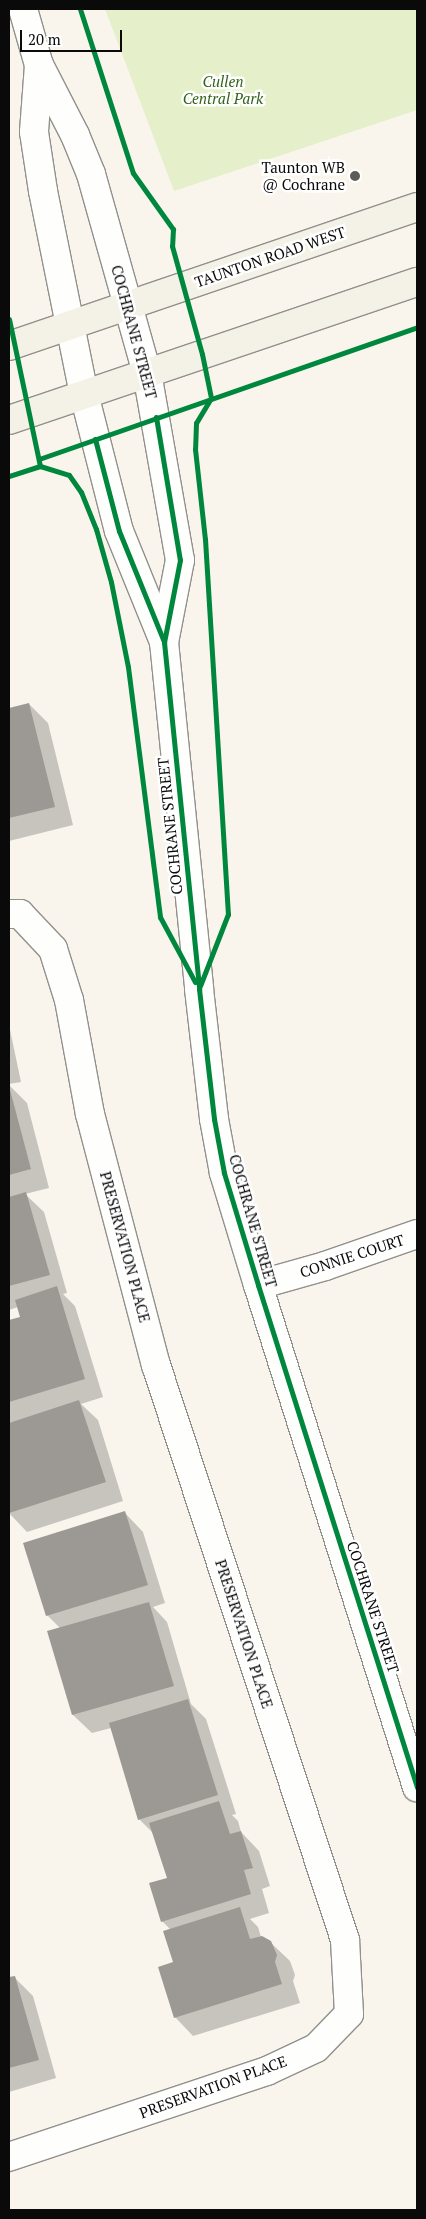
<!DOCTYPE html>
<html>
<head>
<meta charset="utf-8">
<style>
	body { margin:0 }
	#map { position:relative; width:426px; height:2219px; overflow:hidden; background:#f9f5ed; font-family:"PT Serif",serif }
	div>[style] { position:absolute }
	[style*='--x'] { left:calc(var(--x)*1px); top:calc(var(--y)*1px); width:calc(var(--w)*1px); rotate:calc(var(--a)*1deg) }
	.green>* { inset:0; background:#e5f0cb }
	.shadow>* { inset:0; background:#0003 }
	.building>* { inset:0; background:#9c9893 }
	.roads { filter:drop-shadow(1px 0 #92908c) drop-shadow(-1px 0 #92908c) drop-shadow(0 1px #92908c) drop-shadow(0 -1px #92908c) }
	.minor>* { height:28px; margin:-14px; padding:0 14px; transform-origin:14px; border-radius:14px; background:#fefefc }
	.tertiary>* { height:28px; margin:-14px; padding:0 14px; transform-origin:14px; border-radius:14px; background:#fefefc }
	.secondary>* { height:28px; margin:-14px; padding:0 14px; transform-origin:14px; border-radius:14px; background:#f4f1e7 }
	.cycleway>* { height:5px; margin:-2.5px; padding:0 2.5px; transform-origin:2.5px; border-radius:2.5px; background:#00873e }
	.dots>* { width:14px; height:14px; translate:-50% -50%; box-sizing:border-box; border:2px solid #fff; border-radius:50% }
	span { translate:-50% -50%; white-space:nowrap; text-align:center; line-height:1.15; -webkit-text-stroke:5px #fff; paint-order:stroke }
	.park-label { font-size:15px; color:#316418; font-style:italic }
	.poi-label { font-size:15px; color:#0a0a0a }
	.right { translate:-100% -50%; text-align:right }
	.street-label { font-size:15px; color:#0a0a0a }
	.frame { position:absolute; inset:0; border:10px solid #0a0a0a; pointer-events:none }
	.scale { position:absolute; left:20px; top:30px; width:102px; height:22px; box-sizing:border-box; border:2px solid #0a0a0a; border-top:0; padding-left:6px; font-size:15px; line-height:18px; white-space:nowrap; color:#0a0a0a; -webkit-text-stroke:4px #fff; paint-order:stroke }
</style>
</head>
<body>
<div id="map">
	<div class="green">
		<div style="clip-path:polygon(105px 9px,417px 9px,417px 110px,174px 191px)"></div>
	</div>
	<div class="shadow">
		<div style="clip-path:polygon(29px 704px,48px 723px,73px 825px,9px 841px,9px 709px)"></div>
		<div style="clip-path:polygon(9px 1025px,21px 1082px,9px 1084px)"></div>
		<div style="clip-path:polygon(9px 1085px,27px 1103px,49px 1188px,25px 1194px,44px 1212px,67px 1293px,63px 1294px,75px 1306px,103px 1397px,81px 1404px,98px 1420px,123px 1501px,27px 1532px,9px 1513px,9px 1321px,22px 1317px,18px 1307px,9px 1310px)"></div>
		<div style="clip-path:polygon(125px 1513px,143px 1532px,165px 1603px,153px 1607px,167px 1622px,191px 1704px,206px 1719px,236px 1814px,232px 1815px,238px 1821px,241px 1832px,259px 1851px,270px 1886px,262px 1889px,269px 1913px,250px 1919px,258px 1927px,261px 1937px,270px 1942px,290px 1961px,295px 1975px,293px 1981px,300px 2003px,193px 2036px,175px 2017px,174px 1963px,171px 1930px,162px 1921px,168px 1879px,154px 1834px,139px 1819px,111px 1728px,92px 1733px,73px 1715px,49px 1632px,61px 1629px,47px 1615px)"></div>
		<div style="clip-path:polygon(14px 1977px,33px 1996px,56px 2078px,9px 2092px,9px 1979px)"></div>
	</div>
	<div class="building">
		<div style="clip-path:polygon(29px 703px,55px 807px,9px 818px,9px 708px)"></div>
		<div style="clip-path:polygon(9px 1086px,31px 1169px,9px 1175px)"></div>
		<div style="clip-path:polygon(26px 1192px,50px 1275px,9px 1286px,9px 1197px)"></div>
		<div style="clip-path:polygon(57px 1286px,85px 1379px,9px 1402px,9px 1320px,20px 1317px,15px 1300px)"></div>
		<div style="clip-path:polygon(79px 1400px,106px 1482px,9px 1513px,9px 1423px)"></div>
		<div style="clip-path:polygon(125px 1511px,148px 1585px,46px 1616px,23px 1543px)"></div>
		<div style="clip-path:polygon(149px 1602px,174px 1686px,72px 1715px,47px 1631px)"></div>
		<div style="clip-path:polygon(188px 1699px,218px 1795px,138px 1820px,109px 1723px)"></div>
		<div style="clip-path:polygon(219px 1801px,230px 1834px,241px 1831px,253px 1868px,244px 1870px,251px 1894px,161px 1922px,149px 1883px,167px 1878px,149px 1823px)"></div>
		<div style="clip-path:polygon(240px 1907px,250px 1939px,262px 1936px,271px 1941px,277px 1955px,275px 1962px,282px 1984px,174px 2018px,158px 1967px,173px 1962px,163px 1931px)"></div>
		<div style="clip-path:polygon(15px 1976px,39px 2060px,9px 2068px,9px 1977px)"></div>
	</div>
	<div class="roads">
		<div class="minor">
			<div style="--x:9;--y:914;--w:11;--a:0"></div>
			<div style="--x:20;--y:914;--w:48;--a:46.7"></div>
			<div style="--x:53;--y:949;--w:53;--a:72.6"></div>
			<div style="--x:69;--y:1000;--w:116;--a:79.6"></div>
			<div style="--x:90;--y:1114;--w:260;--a:75.3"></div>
			<div style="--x:156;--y:1365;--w:605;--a:71.8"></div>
			<div style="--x:345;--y:1940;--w:74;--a:86.9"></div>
			<div style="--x:349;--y:2014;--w:47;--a:134.1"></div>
			<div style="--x:316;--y:2048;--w:54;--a:154.9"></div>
			<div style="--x:267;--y:2071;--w:272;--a:161.6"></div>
			<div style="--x:258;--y:1285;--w:70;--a:-15.8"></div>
			<div style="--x:325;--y:1266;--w:97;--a:-19.2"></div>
		</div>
		<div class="tertiary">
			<div style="--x:23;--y:9;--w:58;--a:74.1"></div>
			<div style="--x:39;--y:65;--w:79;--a:62.8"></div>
			<div style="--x:75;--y:135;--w:42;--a:67.7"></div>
			<div style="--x:91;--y:174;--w:207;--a:74.3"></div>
			<div style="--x:147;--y:373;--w:190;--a:80"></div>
			<div style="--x:180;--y:560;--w:84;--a:101"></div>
			<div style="--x:39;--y:65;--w:67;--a:94.3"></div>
			<div style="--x:34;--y:132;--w:60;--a:81.3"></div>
			<div style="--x:43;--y:191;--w:207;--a:78.6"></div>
			<div style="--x:84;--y:394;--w:141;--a:75.7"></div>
			<div style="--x:119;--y:531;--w:120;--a:67.9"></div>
			<div style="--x:164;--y:642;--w:349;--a:84.2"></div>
			<div style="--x:199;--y:989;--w:131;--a:83.4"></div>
			<div style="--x:214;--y:1119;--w:55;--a:79.5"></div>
			<div style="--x:224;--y:1173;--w:117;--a:73.1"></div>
			<div style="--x:258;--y:1285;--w:527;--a:72.43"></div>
		</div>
		<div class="secondary">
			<div style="--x:9;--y:346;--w:431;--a:-18.8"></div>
			<div style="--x:9;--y:420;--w:431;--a:-18.7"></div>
		</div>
	</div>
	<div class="cycleway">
		<div style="--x:80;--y:9;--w:172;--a:72.1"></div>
		<div style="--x:133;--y:173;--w:69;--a:54.5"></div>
		<div style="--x:173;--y:229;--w:17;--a:93"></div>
		<div style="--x:172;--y:246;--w:112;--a:74.5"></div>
		<div style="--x:202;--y:354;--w:45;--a:78.4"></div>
		<div style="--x:211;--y:398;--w:29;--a:121"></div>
		<div style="--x:196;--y:423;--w:26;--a:92"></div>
		<div style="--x:195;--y:449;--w:91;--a:83.7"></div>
		<div style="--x:205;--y:539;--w:376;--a:86.5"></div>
		<div style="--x:228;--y:914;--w:77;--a:111.3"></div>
		<div style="--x:9;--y:319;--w:150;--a:78.1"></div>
		<div style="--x:40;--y:466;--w:33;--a:162"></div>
		<div style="--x:156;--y:417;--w:145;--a:80.5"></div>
		<div style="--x:180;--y:560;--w:84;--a:101"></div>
		<div style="--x:95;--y:439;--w:95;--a:75.4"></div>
		<div style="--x:119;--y:531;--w:120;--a:67.9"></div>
		<div style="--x:164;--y:642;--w:349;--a:84.2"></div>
		<div style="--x:199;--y:989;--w:131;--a:83.4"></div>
		<div style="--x:214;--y:1119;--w:55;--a:79.5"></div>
		<div style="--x:224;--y:1173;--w:117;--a:73.1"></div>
		<div style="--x:258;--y:1285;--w:527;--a:72.43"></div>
		<div style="--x:39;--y:459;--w:400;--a:-19.2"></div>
		<div style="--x:40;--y:466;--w:30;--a:17"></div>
		<div style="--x:69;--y:475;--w:21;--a:55"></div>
		<div style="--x:81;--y:492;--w:40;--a:68"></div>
		<div style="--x:96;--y:529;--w:55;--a:74.2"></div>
		<div style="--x:111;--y:582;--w:87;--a:78.7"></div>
		<div style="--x:128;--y:667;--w:252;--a:82.7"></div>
		<div style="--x:160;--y:917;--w:74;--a:61.7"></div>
	</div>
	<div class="dots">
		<div style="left:355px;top:176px;background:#5e5c59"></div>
	</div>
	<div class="park-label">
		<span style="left:223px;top:90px">Cullen<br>Central Park</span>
	</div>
	<div class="poi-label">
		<span class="right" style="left:345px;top:176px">Taunton WB<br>@ Cochrane</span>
	</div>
	<div class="street-label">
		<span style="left:270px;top:257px;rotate:-19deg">TAUNTON ROAD WEST</span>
		<span style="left:134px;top:332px;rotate:75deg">COCHRANE STREET</span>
		<span style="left:170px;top:826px;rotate:-96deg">COCHRANE STREET</span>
		<span style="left:253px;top:1221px;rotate:74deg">COCHRANE STREET</span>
		<span style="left:125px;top:1247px;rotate:75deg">PRESERVATION PLACE</span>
		<span style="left:352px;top:1256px;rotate:-18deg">CONNIE COURT</span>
		<span style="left:373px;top:1607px;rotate:72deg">COCHRANE STREET</span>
		<span style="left:244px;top:1634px;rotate:72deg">PRESERVATION PLACE</span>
		<span style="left:213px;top:2087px;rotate:-20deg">PRESERVATION PLACE</span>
	</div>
	<div class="frame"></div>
	<div class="scale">20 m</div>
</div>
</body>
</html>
